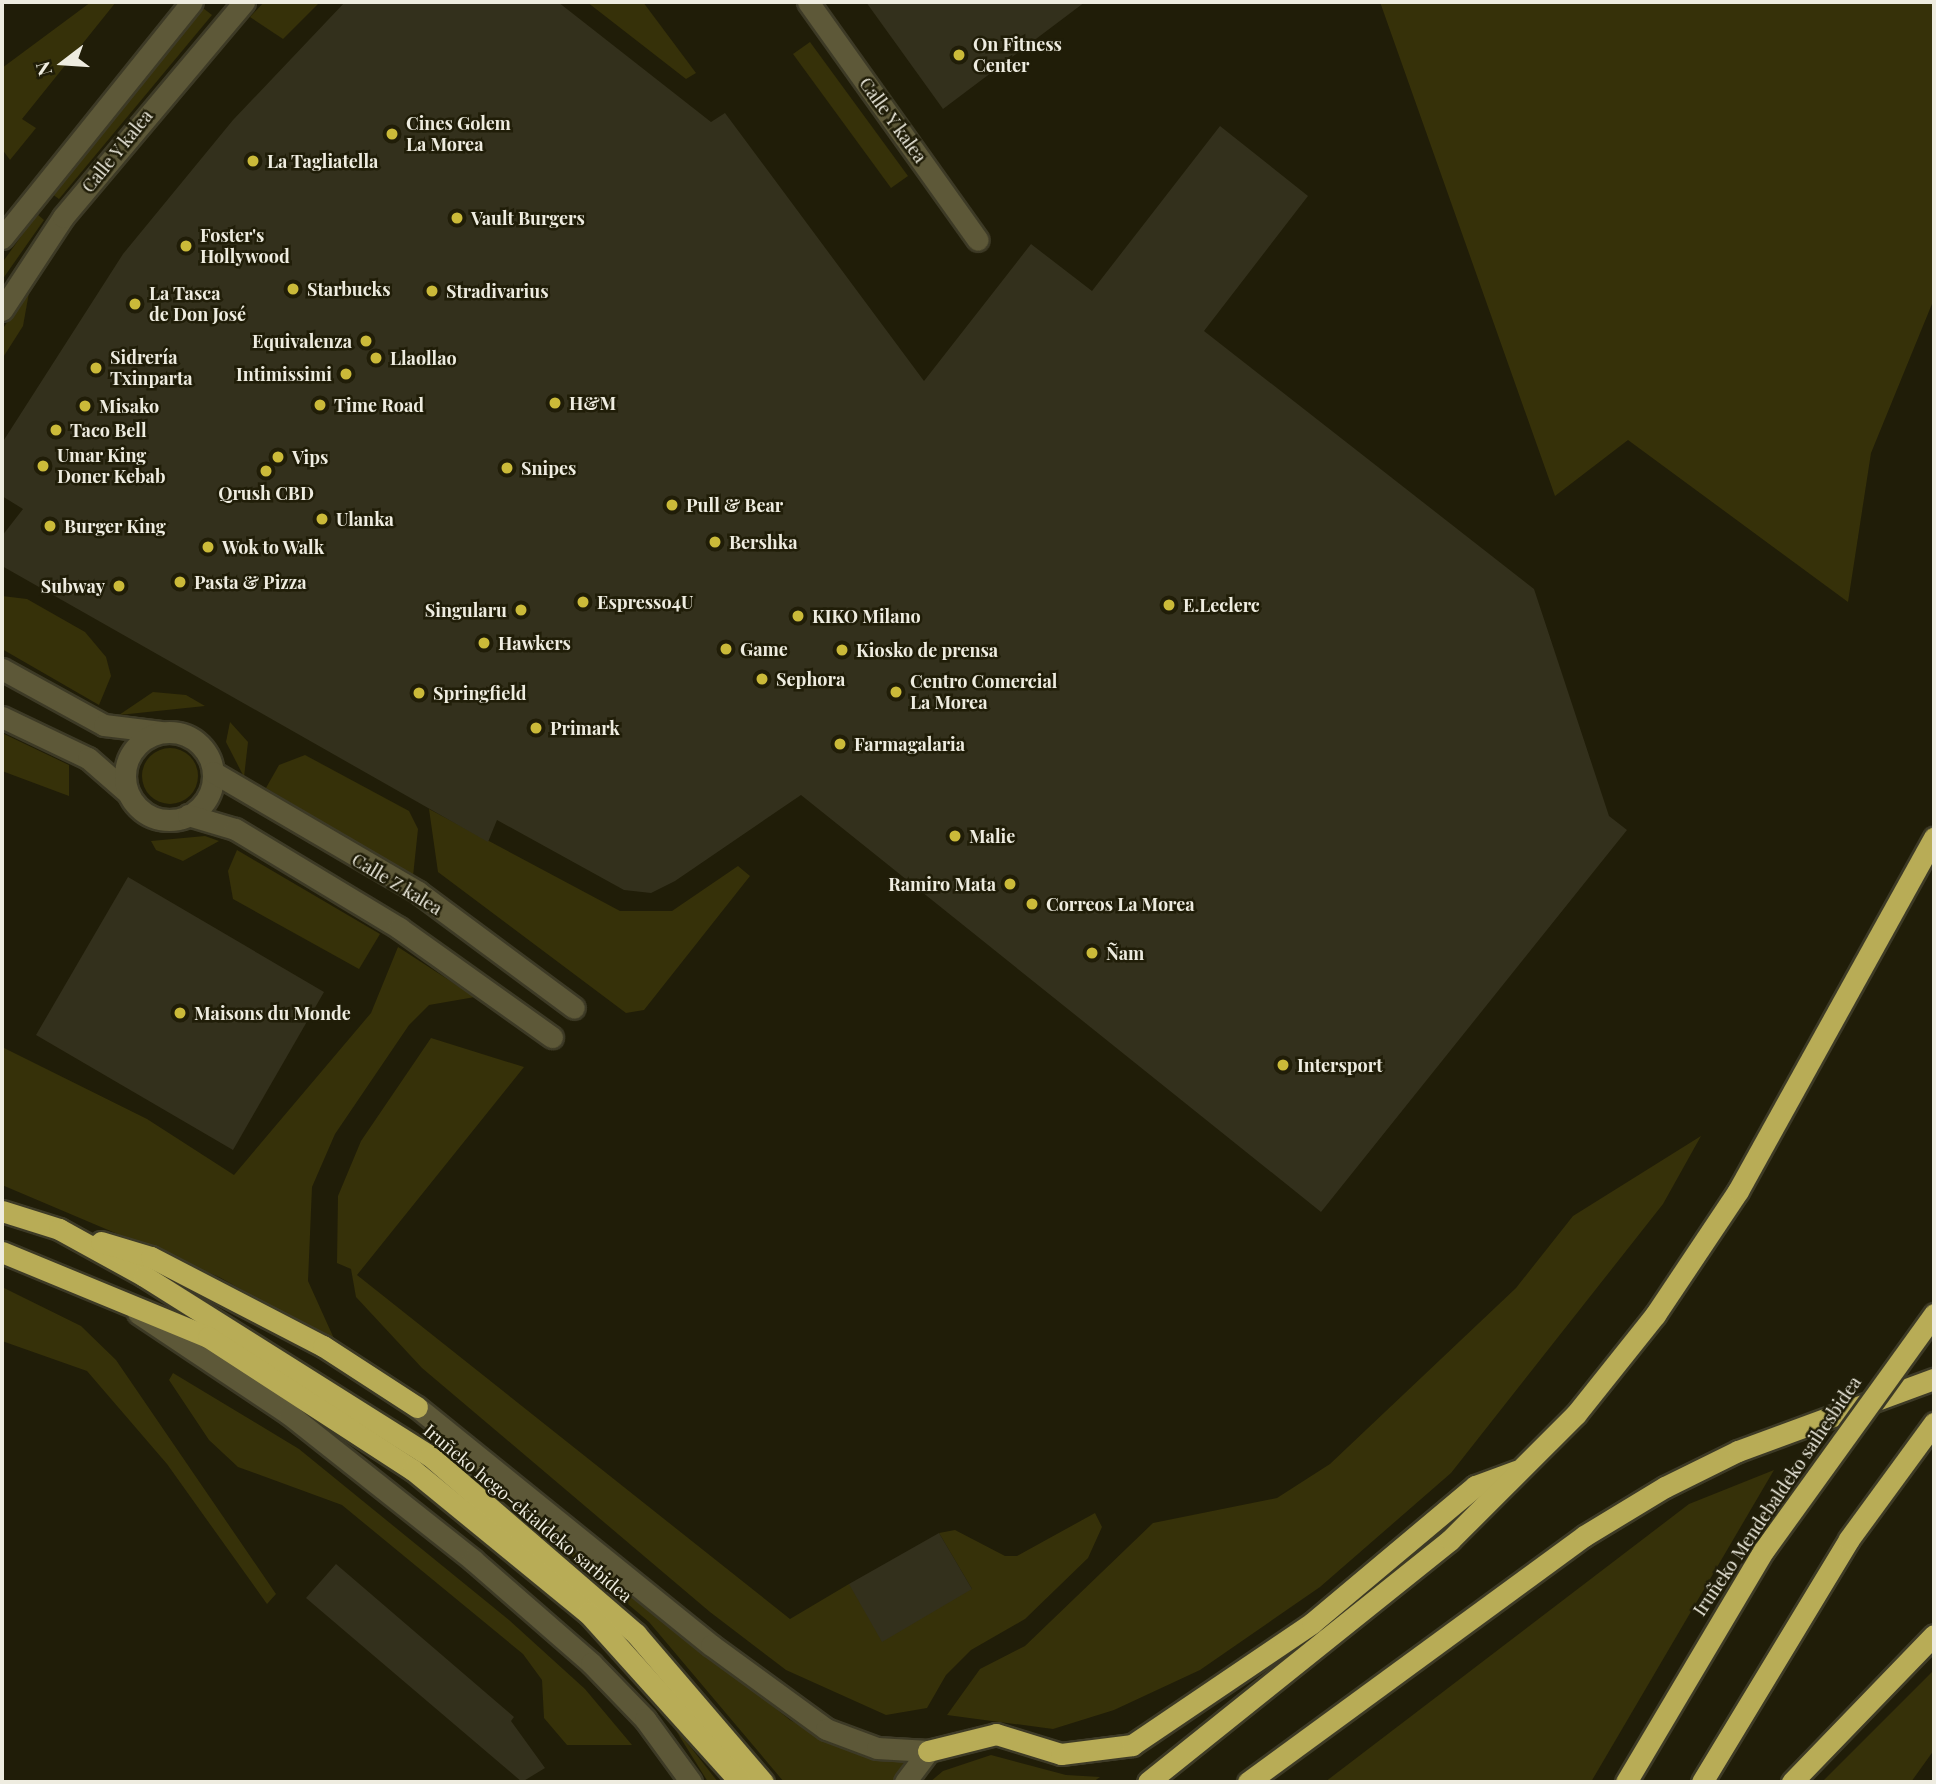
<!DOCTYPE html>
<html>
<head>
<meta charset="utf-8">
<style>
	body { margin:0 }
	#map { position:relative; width:1936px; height:1784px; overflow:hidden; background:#201d08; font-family:"Playfair Display",serif }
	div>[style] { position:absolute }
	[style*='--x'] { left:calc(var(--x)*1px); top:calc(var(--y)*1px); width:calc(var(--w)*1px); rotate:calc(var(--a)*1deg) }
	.green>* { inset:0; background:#363109 }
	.round { border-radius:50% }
	.building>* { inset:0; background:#33301c }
	.roads { filter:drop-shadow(2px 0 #3d3a26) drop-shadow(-2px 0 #3d3a26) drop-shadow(0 2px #3d3a26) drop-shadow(0 -2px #3d3a26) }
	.minor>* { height:21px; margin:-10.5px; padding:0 10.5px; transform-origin:10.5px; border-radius:10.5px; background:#5d5838 }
	.minor>.ring { margin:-10.5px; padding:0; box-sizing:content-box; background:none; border:21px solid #5d5838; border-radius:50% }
	.highway>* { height:21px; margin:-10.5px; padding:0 10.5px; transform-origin:10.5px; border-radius:10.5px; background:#b8ac56 }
	.bridges { filter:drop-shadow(2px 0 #3d3a26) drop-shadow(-2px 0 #3d3a26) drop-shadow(0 2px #3d3a26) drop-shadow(0 -2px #3d3a26) }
	.highway-bridge>* { height:21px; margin:-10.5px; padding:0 10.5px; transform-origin:10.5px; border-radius:10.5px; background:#b8ac56 }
	.dots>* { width:19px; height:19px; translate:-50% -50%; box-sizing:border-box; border:4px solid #201d08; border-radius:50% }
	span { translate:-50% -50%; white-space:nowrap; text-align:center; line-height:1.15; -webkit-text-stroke:5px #201d08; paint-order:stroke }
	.poi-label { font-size:18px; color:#eeece0; font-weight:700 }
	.left { translate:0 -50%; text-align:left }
	.right { translate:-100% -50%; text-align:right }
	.street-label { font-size:18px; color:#eeece0 }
	.frame { position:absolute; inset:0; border:4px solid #eeece0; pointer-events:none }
	.north { position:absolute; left:28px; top:28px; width:70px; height:70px; -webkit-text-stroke:5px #201d08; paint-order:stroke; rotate:253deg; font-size:19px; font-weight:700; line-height:28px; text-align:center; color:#eeece0 }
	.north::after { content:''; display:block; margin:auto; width:24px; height:32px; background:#eeece0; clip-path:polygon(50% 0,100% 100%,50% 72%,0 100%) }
</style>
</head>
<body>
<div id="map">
	<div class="green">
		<div style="clip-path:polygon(91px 2px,116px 2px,22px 119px,36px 128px,10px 160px,2px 149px,2px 68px)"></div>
		<div style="clip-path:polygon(264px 2px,320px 2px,283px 39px,250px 17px)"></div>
		<div style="clip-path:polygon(587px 2px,643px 2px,696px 73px,686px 79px)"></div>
		<div style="clip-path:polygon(1380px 2px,1934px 2px,1934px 299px,1871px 453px,1848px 602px,1628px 440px,1555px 496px)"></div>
		<div style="clip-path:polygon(203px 8px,212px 15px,59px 199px,52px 194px)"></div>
		<div style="clip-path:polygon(810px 42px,908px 176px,891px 188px,793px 54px)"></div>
		<div style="clip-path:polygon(37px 214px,44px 220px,2px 280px,2px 263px)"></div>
		<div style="clip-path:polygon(30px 287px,23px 326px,2px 359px,2px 330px)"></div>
		<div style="clip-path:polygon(2px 596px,27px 599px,85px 632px,106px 657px,111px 676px,99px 705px,2px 649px)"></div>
		<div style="clip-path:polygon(153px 692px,186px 695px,205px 706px,119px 715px)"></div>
		<div style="clip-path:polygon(230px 722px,248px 742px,244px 777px,226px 742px)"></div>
		<div style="clip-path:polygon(2px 733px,69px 765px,69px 796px,2px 771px)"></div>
		<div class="round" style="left:142px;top:748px;width:56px;height:56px"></div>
		<div style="clip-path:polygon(305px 755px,409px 811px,418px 829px,413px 876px,266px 788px,279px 765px)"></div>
		<div style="clip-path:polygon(429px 809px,620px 911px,672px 911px,738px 866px,750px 876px,644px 1010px,626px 1013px,438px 872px)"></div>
		<div style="clip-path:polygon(205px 836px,219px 841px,183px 861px,156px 850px,151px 841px)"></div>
		<div style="clip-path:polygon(237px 850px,380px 934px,359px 969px,233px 899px,228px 871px)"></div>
		<div style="clip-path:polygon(398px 947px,475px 997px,429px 1005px,409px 1025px,335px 1134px,312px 1187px,308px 1281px,336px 1343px,219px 1277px,2px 1185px,2px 1047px,147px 1119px,234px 1175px,371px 1013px)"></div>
		<div style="clip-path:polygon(431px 1038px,524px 1067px,357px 1275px,790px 1619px,849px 1584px,972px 1589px,939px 1533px,955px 1530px,1005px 1556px,1017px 1556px,1095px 1513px,1102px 1527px,1088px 1558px,1025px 1619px,971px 1650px,946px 1675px,927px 1708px,886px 1715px,786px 1670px,710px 1612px,422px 1368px,356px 1297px,351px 1269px,337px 1263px,338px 1196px,361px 1141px)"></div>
		<div style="clip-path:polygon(1701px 1136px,1663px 1204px,1451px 1473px,1320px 1587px,1200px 1670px,1114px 1710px,1053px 1729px,947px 1715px,980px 1669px,1025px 1646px,1153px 1523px,1277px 1498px,1330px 1464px,1516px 1288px,1573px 1216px)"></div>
		<div style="clip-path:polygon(2px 1287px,81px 1326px,116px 1360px,276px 1594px,267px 1604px,167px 1464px,87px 1371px,2px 1341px)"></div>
		<div style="clip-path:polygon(173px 1373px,299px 1449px,509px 1620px,585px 1689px,632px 1745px,567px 1745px,544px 1718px,542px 1680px,523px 1654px,342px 1505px,238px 1467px,209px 1440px,169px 1380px)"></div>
		<div style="clip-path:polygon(1774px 1470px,1591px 1782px,1325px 1782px,1689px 1504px)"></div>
		<div style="clip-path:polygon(494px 1483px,790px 1720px,836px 1744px,905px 1760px,895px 1782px,784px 1782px,649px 1622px,491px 1487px)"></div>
		<div style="clip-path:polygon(1934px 1670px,1934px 1750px,1911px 1782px,1822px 1782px)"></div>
		<div style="clip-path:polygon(670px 1721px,718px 1782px,708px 1782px)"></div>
		<div style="clip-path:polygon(991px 1755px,1066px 1775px,1100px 1777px,1093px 1782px,930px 1782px,943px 1771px)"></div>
	</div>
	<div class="building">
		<div style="clip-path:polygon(345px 2px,558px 2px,711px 122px,725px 113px,924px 381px,1031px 244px,1092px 291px,1220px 126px,1308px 196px,1204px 331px,1534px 589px,1609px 816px,1627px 830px,1321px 1212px,801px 795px,675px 881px,651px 893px,624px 890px,497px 820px,488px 842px,2px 566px,2px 536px,23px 509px,2px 496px,2px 443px,123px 254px,233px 120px)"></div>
		<div style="clip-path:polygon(866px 2px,1085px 2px,943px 109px)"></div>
		<div style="clip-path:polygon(128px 877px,324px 992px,233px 1150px,36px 1035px)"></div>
		<div style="clip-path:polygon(939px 1533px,972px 1589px,882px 1642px,849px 1584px)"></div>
		<div style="clip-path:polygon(336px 1564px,514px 1717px,511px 1721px,545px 1768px,522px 1782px,306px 1598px)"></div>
	</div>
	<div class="roads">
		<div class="minor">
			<div style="--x:808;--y:2;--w:292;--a:54.5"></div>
			<div style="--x:2;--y:238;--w:303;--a:-51.2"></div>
			<div style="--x:2;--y:310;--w:111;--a:-56.7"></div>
			<div style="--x:63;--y:217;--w:281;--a:-49.9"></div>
			<div style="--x:2;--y:669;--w:116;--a:28.8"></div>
			<div style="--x:104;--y:725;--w:57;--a:7"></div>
			<div style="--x:2;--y:717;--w:95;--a:25.5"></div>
			<div style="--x:88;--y:758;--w:53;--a:41.2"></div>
			<div class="ring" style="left:125px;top:732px;width:67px;height:67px"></div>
			<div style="--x:213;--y:772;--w:238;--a:30.3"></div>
			<div style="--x:418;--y:892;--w:194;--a:36.6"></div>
			<div style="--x:188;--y:815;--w:49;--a:16.6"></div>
			<div style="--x:235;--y:829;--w:192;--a:31.1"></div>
			<div style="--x:399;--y:928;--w:188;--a:35.5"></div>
			<div style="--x:138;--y:1313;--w:182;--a:33.8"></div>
			<div style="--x:289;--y:1414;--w:235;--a:38.4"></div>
			<div style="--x:473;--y:1560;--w:157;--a:41.1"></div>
			<div style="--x:591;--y:1663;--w:78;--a:46"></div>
			<div style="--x:645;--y:1719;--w:78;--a:53.9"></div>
			<div style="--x:417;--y:1407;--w:378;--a:39"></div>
			<div style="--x:711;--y:1645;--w:142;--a:36.1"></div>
			<div style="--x:826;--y:1729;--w:54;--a:20.4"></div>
			<div style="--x:877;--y:1748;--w:51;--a:3.4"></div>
			<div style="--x:905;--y:1782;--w:39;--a:-53"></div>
		</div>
		<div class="highway">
			<div style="--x:2;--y:1211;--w:60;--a:17.5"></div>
			<div style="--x:59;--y:1229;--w:97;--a:28.9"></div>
			<div style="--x:144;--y:1276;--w:338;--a:32.2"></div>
			<div style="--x:430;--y:1456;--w:272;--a:40.8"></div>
			<div style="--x:636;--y:1634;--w:195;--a:49.4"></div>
			<div style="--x:101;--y:1242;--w:52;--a:16.7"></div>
			<div style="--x:151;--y:1257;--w:194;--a:27.4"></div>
			<div style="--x:323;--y:1346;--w:112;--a:33"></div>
			<div style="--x:2;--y:1252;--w:223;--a:22.4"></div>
			<div style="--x:208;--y:1337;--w:244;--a:33"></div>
			<div style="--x:413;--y:1470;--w:226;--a:39.3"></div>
			<div style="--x:588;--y:1613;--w:227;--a:48"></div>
			<div style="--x:928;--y:1751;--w:70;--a:-14"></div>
			<div style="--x:996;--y:1734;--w:68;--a:17.1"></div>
			<div style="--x:1061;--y:1754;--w:72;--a:-7.2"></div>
			<div style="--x:1132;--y:1745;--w:217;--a:-34.1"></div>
			<div style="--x:1312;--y:1623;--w:213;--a:-40"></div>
			<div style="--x:1475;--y:1486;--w:44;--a:-20.1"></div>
			<div style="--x:1148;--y:1782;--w:387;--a:-38.7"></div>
			<div style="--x:1450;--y:1540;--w:178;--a:-45"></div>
			<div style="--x:1576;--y:1414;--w:127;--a:-51.4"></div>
			<div style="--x:1655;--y:1315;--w:149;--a:-56.2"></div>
			<div style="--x:1738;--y:1191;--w:404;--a:-61"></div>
			<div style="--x:1248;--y:1782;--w:416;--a:-36.2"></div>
			<div style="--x:1584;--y:1536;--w:95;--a:-31.2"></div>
			<div style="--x:1665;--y:1487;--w:81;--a:-26.3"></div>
			<div style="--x:1738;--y:1451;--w:209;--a:-20.2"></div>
			<div style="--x:1702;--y:1782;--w:284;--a:-58.8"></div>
			<div style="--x:1849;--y:1539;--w:144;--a:-53.8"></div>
			<div style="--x:1792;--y:1782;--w:204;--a:-46"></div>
		</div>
	</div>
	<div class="bridges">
		<div class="highway-bridge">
			<div style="--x:1626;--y:1782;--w:270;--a:-59.3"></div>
			<div style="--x:1764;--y:1550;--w:291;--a:-54.2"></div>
		</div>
	</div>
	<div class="dots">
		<div style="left:959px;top:55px;background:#cbba39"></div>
		<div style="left:392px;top:134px;background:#cbba39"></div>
		<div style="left:253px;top:161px;background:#cbba39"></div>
		<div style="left:457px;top:218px;background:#cbba39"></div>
		<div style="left:186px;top:246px;background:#cbba39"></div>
		<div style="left:293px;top:289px;background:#cbba39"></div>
		<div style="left:432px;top:291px;background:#cbba39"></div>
		<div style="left:135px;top:304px;background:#cbba39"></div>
		<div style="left:366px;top:341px;background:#cbba39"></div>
		<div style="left:376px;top:358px;background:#cbba39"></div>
		<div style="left:96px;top:368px;background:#cbba39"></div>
		<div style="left:346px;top:374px;background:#cbba39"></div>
		<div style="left:555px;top:403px;background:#cbba39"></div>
		<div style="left:320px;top:405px;background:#cbba39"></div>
		<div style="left:85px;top:406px;background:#cbba39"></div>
		<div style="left:56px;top:430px;background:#cbba39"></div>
		<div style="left:278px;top:457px;background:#cbba39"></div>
		<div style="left:43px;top:466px;background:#cbba39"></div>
		<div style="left:507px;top:468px;background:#cbba39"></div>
		<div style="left:266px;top:471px;background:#cbba39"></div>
		<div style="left:672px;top:505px;background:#cbba39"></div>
		<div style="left:322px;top:519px;background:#cbba39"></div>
		<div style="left:50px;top:526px;background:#cbba39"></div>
		<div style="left:715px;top:542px;background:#cbba39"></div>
		<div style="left:208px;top:547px;background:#cbba39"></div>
		<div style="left:180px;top:582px;background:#cbba39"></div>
		<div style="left:119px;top:586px;background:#cbba39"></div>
		<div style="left:583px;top:602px;background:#cbba39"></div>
		<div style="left:1169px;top:605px;background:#cbba39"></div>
		<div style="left:521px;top:610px;background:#cbba39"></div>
		<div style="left:798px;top:616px;background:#cbba39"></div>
		<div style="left:484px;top:643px;background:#cbba39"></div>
		<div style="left:726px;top:649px;background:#cbba39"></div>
		<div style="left:842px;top:650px;background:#cbba39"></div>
		<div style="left:762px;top:679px;background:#cbba39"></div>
		<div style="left:896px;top:692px;background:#cbba39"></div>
		<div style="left:419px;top:693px;background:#cbba39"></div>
		<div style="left:536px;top:728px;background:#cbba39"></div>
		<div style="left:840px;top:744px;background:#cbba39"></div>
		<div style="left:955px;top:836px;background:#cbba39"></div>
		<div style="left:1010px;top:884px;background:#cbba39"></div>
		<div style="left:1032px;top:904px;background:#cbba39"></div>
		<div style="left:1092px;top:953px;background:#cbba39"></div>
		<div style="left:180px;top:1013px;background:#cbba39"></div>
		<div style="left:1283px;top:1065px;background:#cbba39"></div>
	</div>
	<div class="poi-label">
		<span class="left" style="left:973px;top:55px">On Fitness<br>Center</span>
		<span class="left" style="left:406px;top:134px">Cines Golem<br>La Morea</span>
		<span class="left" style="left:267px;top:161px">La Tagliatella</span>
		<span class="left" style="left:471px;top:218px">Vault Burgers</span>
		<span class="left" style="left:200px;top:246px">Foster's<br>Hollywood</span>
		<span class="left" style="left:307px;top:289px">Starbucks</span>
		<span class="left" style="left:446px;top:291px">Stradivarius</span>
		<span class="left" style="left:149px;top:304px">La Tasca<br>de Don José</span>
		<span class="right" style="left:352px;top:341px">Equivalenza</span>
		<span class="left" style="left:110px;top:368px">Sidrería<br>Txinparta</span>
		<span class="left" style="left:390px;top:358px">Llaollao</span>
		<span class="right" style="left:332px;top:374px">Intimissimi</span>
		<span class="left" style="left:569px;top:403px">H&amp;M</span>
		<span class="left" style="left:334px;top:405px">Time Road</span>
		<span class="left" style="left:99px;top:406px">Misako</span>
		<span class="left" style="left:70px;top:430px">Taco Bell</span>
		<span class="left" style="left:57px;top:466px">Umar King<br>Doner Kebab</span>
		<span class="left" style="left:292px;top:457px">Vips</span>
		<span class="left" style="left:521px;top:468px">Snipes</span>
		<span style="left:266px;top:493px">Qrush CBD</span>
		<span class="left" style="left:686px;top:505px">Pull &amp; Bear</span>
		<span class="left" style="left:336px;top:519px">Ulanka</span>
		<span class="left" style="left:64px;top:526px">Burger King</span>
		<span class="left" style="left:729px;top:542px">Bershka</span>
		<span class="left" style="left:222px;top:547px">Wok to Walk</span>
		<span class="left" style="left:194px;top:582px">Pasta &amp; Pizza</span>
		<span class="right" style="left:105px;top:586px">Subway</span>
		<span class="left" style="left:597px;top:602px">Espresso4U</span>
		<span class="left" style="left:1183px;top:605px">E.Leclerc</span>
		<span class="right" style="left:507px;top:610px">Singularu</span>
		<span class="left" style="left:812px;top:616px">KIKO Milano</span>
		<span class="left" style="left:498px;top:643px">Hawkers</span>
		<span class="left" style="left:740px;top:649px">Game</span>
		<span class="left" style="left:856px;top:650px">Kiosko de prensa</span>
		<span class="left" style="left:776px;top:679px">Sephora</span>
		<span class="left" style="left:910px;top:692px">Centro Comercial<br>La Morea</span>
		<span class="left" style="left:433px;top:693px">Springfield</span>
		<span class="left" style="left:550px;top:728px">Primark</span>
		<span class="left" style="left:854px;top:744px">Farmagalaria</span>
		<span class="left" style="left:969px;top:836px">Malie</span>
		<span class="right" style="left:996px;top:884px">Ramiro Mata</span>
		<span class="left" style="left:1046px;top:904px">Correos La Morea</span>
		<span class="left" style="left:1106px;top:953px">Ñam</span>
		<span class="left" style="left:194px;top:1013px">Maisons du Monde</span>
		<span class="left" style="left:1297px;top:1065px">Intersport</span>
	</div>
	<div class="street-label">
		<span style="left:893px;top:120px;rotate:54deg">Calle Y kalea</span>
		<span style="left:117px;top:151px;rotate:-51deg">Calle Y kalea</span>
		<span style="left:397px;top:884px;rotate:31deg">Calle Z kalea</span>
		<span style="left:1777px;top:1496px;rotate:-56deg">Iruñeko Mendebaldeko saihesbidea</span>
		<span style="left:528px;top:1513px;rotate:40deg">Iruñeko hego-ekialdeko sarbidea</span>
	</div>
	<div class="frame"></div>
	<div class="north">N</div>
</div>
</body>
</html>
